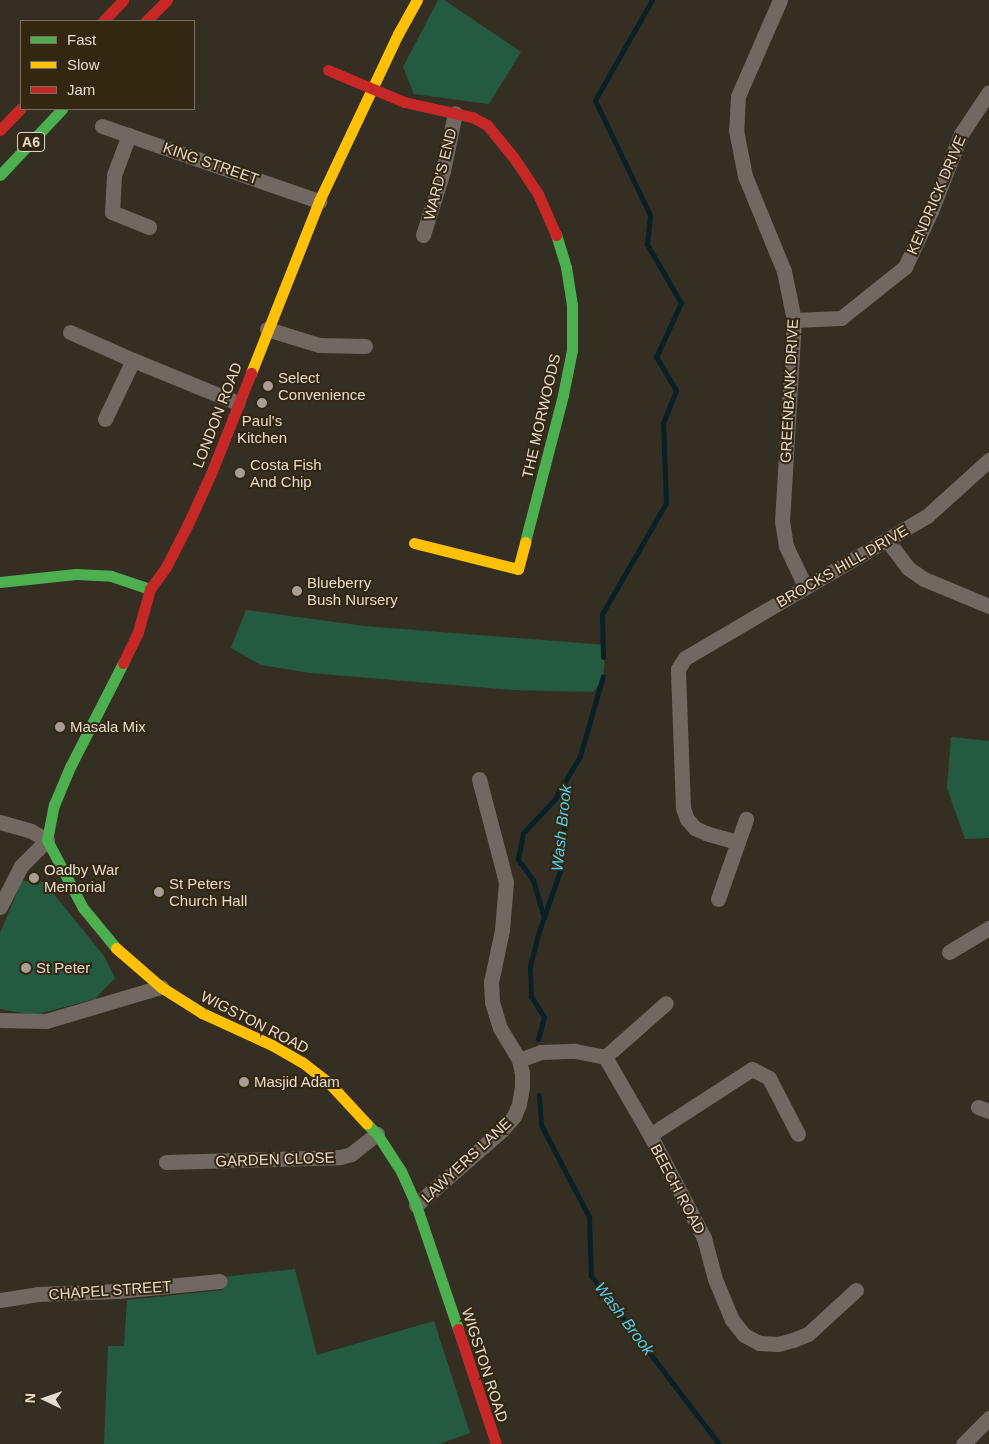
<!DOCTYPE html>
<html>
<head>
<meta charset="utf-8">
<style>
	body { margin:0 }
	#map { position:relative; width:989px; height:1444px; overflow:hidden; background:#352f23; font-family:Arial,sans-serif }
	div>[style] { position:absolute }
	[style*='--x'] { left:calc(var(--x)*1px); top:calc(var(--y)*1px); width:calc(var(--w)*1px); rotate:calc(var(--a)*1deg) }
	.green>* { inset:0; background:#245b40 }
	.stream>* { height:5px; margin:-2.5px; padding:0 2.5px; transform-origin:2.5px; border-radius:2.5px; background:#082026 }
	.street>* { height:15px; margin:-7.5px; padding:0 7.5px; transform-origin:7.5px; border-radius:7.5px; background:#706861 }
	.fast>* { height:11px; margin:-5.5px; padding:0 5.5px; transform-origin:5.5px; border-radius:5.5px; background:#4caf50 }
	.slow>* { height:11px; margin:-5.5px; padding:0 5.5px; transform-origin:5.5px; border-radius:5.5px; background:#ffc107 }
	.jam>* { height:11px; margin:-5.5px; padding:0 5.5px; transform-origin:5.5px; border-radius:5.5px; background:#c62828 }
	.dots>* { width:14px; height:14px; translate:-50% -50%; box-sizing:border-box; border:2px solid #332711; border-radius:50% }
	span { translate:-50% -50%; white-space:nowrap; text-align:center; line-height:1.15; -webkit-text-stroke:4px #332711; paint-order:stroke }
	.shield-label span { padding:1px 4px; background:#332711; border:1px solid; border-radius:4px; -webkit-text-stroke-width:0 }
	.shield-label { font-size:14px; color:#e4dccf; font-weight:700 }
	.street-label { font-size:15px; color:#e4dccf }
	.poi-label { font-size:15px; color:#e4dccf }
	.left { translate:0 -50%; text-align:left }
	.water-label { font-size:16px; color:#50d1f2; font-style:italic }
	.legend { position:absolute; left:20px; top:20px; width:175px; height:90px; box-sizing:border-box; background:#332711; border:1px solid #7a6f5d; margin:0; padding:6px 9px; list-style:none; font-size:15px; color:#e4dccf }
	.legend li { display:flex; align-items:center; gap:10px; height:25px }
	.legend b { width:25px; border:1px solid #7a6f5d }
	.north { position:absolute; left:20px; top:1374px; width:50px; height:50px; -webkit-text-stroke:4px #332711; paint-order:stroke; rotate:273deg; font-size:14px; font-weight:700; line-height:20px; text-align:center; color:#e4dccf }
	.north::after { content:''; display:block; margin:auto; width:18px; height:22px; background:#e4dccf; clip-path:polygon(50% 0,100% 100%,50% 72%,0 100%) }
</style>
</head>
<body>
<div id="map">
	<div class="green">
		<div style="clip-path:polygon(438px 0,444px 0,521px 52px,489px 104px,414px 94px,403px 67px)"></div>
		<div style="clip-path:polygon(246px 610px,364px 626px,606px 645px,603px 679px,593px 692px,513px 690px,310px 673px,261px 665px,231px 648px)"></div>
		<div style="clip-path:polygon(951px 737px,989px 741px,989px 838px,965px 839px,947px 788px)"></div>
		<div style="clip-path:polygon(22px 881px,44px 882px,104px 956px,115px 978px,95px 999px,34px 1015px,0 1009px,0 933px)"></div>
		<div style="clip-path:polygon(295px 1269px,317px 1355px,434px 1321px,470px 1433px,439px 1444px,104px 1444px,108px 1346px,124px 1346px,127px 1300px,223px 1290px,223px 1277px)"></div>
	</div>
	<div class="stream">
		<div style="--x:603;--y:657;--w:43;--a:-91.3"></div>
		<div style="--x:602;--y:614;--w:128;--a:-60"></div>
		<div style="--x:666;--y:503;--w:80;--a:-92.1"></div>
		<div style="--x:663;--y:423;--w:35;--a:-68"></div>
		<div style="--x:676;--y:390;--w:39;--a:-121"></div>
		<div style="--x:656;--y:357;--w:60;--a:-65.2"></div>
		<div style="--x:681;--y:303;--w:68;--a:-120"></div>
		<div style="--x:647;--y:244;--w:29;--a:-84"></div>
		<div style="--x:650;--y:215;--w:127;--a:-115.6"></div>
		<div style="--x:595;--y:100;--w:115;--a:-60.3"></div>
		<div style="--x:544;--y:918;--w:40;--a:-106"></div>
		<div style="--x:533;--y:880;--w:26;--a:-126"></div>
		<div style="--x:518;--y:859;--w:26;--a:-79"></div>
		<div style="--x:523;--y:833;--w:47;--a:-46.7"></div>
		<div style="--x:555;--y:799;--w:15;--a:-62"></div>
		<div style="--x:538;--y:1039;--w:23;--a:-75"></div>
		<div style="--x:544;--y:1017;--w:25;--a:-122"></div>
		<div style="--x:531;--y:996;--w:30;--a:-92"></div>
		<div style="--x:530;--y:966;--w:30;--a:-76"></div>
		<div style="--x:537;--y:937;--w:70;--a:-70.8"></div>
		<div style="--x:560;--y:871;--w:36;--a:-84"></div>
		<div style="--x:564;--y:835;--w:52;--a:-90"></div>
		<div style="--x:564;--y:783;--w:31;--a:-59"></div>
		<div style="--x:580;--y:756;--w:83;--a:-74"></div>
		<div style="--x:539;--y:1095;--w:30;--a:86"></div>
		<div style="--x:541;--y:1125;--w:104;--a:62.4"></div>
		<div style="--x:589;--y:1217;--w:59;--a:88.1"></div>
		<div style="--x:591;--y:1276;--w:211;--a:52.7"></div>
	</div>
	<div class="street">
		<div style="--x:780;--y:0;--w:105;--a:113.6"></div>
		<div style="--x:738;--y:96;--w:34;--a:93"></div>
		<div style="--x:736;--y:130;--w:47;--a:78.9"></div>
		<div style="--x:745;--y:176;--w:103;--a:67.7"></div>
		<div style="--x:784;--y:271;--w:50;--a:78.5"></div>
		<div style="--x:794;--y:320;--w:201;--a:93.4"></div>
		<div style="--x:782;--y:521;--w:25;--a:81"></div>
		<div style="--x:786;--y:546;--w:44;--a:64.6"></div>
		<div style="--x:102;--y:126;--w:230;--a:19.1"></div>
		<div style="--x:129;--y:135;--w:43;--a:110.6"></div>
		<div style="--x:114;--y:175;--w:37;--a:93"></div>
		<div style="--x:112;--y:212;--w:40;--a:22"></div>
		<div style="--x:423;--y:235;--w:67;--a:-72.6"></div>
		<div style="--x:443;--y:171;--w:59;--a:-78.3"></div>
		<div style="--x:794;--y:320;--w:47;--a:-2.4"></div>
		<div style="--x:841;--y:318;--w:82;--a:-38.6"></div>
		<div style="--x:905;--y:267;--w:62;--a:-65.1"></div>
		<div style="--x:931;--y:211;--w:83;--a:-68.7"></div>
		<div style="--x:961;--y:134;--w:50;--a:-56.3"></div>
		<div style="--x:267;--y:329;--w:54;--a:17.1"></div>
		<div style="--x:319;--y:345;--w:46;--a:1.2"></div>
		<div style="--x:70;--y:332;--w:69;--a:24"></div>
		<div style="--x:105;--y:419;--w:65;--a:-64.6"></div>
		<div style="--x:133;--y:360;--w:113;--a:22.3"></div>
		<div style="--x:887;--y:540;--w:35;--a:53"></div>
		<div style="--x:908;--y:568;--w:19;--a:35"></div>
		<div style="--x:924;--y:579;--w:70;--a:22.6"></div>
		<div style="--x:479;--y:779;--w:106;--a:75.3"></div>
		<div style="--x:506;--y:882;--w:48;--a:94.8"></div>
		<div style="--x:502;--y:930;--w:53;--a:101.9"></div>
		<div style="--x:491;--y:982;--w:20;--a:87"></div>
		<div style="--x:492;--y:1002;--w:27;--a:73"></div>
		<div style="--x:500;--y:1028;--w:37;--a:59"></div>
		<div style="--x:0;--y:822;--w:32;--a:16"></div>
		<div style="--x:31;--y:831;--w:18;--a:29"></div>
		<div style="--x:47;--y:840;--w:37;--a:135"></div>
		<div style="--x:21;--y:866;--w:46;--a:117.1"></div>
		<div style="--x:737;--y:842;--w:32;--a:-164"></div>
		<div style="--x:706;--y:833;--w:12;--a:-156"></div>
		<div style="--x:695;--y:828;--w:12;--a:-132"></div>
		<div style="--x:687;--y:819;--w:12;--a:-110"></div>
		<div style="--x:683;--y:808;--w:139;--a:-92.1"></div>
		<div style="--x:678;--y:669;--w:13;--a:-58"></div>
		<div style="--x:685;--y:658;--w:281;--a:-30.4"></div>
		<div style="--x:927;--y:516;--w:84;--a:-42.1"></div>
		<div style="--x:718;--y:899;--w:85;--a:-70.7"></div>
		<div style="--x:949;--y:952;--w:47;--a:-31"></div>
		<div style="--x:0;--y:1020;--w:46;--a:1.2"></div>
		<div style="--x:46;--y:1021;--w:120;--a:-16.5"></div>
		<div style="--x:605;--y:1057;--w:81;--a:-41.5"></div>
		<div style="--x:978;--y:1107;--w:12;--a:20"></div>
		<div style="--x:650;--y:1135;--w:121;--a:-32.9"></div>
		<div style="--x:752;--y:1069;--w:19;--a:28"></div>
		<div style="--x:769;--y:1078;--w:63;--a:62.6"></div>
		<div style="--x:166;--y:1162;--w:174;--a:-1.6"></div>
		<div style="--x:340;--y:1157;--w:11;--a:-15"></div>
		<div style="--x:351;--y:1154;--w:33;--a:-38"></div>
		<div style="--x:416;--y:1205;--w:114;--a:-41.1"></div>
		<div style="--x:502;--y:1130;--w:18;--a:-49"></div>
		<div style="--x:514;--y:1116;--w:13;--a:-67"></div>
		<div style="--x:519;--y:1104;--w:17;--a:-80"></div>
		<div style="--x:522;--y:1087;--w:14;--a:-90"></div>
		<div style="--x:522;--y:1073;--w:13;--a:-103"></div>
		<div style="--x:519;--y:1060;--w:23;--a:-20"></div>
		<div style="--x:541;--y:1052;--w:34;--a:-2"></div>
		<div style="--x:575;--y:1051;--w:31;--a:11"></div>
		<div style="--x:605;--y:1057;--w:90;--a:60"></div>
		<div style="--x:650;--y:1135;--w:116;--a:62.3"></div>
		<div style="--x:704;--y:1238;--w:42;--a:75"></div>
		<div style="--x:715;--y:1279;--w:44;--a:67.5"></div>
		<div style="--x:732;--y:1320;--w:19;--a:51"></div>
		<div style="--x:744;--y:1335;--w:17;--a:28"></div>
		<div style="--x:759;--y:1343;--w:19;--a:3"></div>
		<div style="--x:778;--y:1344;--w:16;--a:-15"></div>
		<div style="--x:793;--y:1340;--w:16;--a:-22"></div>
		<div style="--x:808;--y:1334;--w:65;--a:-42.5"></div>
		<div style="--x:0;--y:1300;--w:38;--a:-9"></div>
		<div style="--x:38;--y:1294;--w:80;--a:-2.1"></div>
		<div style="--x:118;--y:1291;--w:102;--a:-5.6"></div>
		<div style="--x:963;--y:1444;--w:37;--a:-45"></div>
	</div>
	<div class="fast">
		<div style="--x:0;--y:175;--w:91;--a:-46.8"></div>
		<div style="--x:525;--y:542;--w:152;--a:-75.5"></div>
		<div style="--x:563;--y:395;--w:46;--a:-78.7"></div>
		<div style="--x:572;--y:350;--w:45;--a:-90"></div>
		<div style="--x:572;--y:305;--w:38;--a:-99"></div>
		<div style="--x:566;--y:267;--w:34;--a:-107"></div>
		<div style="--x:0;--y:582;--w:76;--a:-6"></div>
		<div style="--x:76;--y:574;--w:35;--a:3"></div>
		<div style="--x:111;--y:576;--w:41;--a:18.4"></div>
		<div style="--x:116;--y:948;--w:52;--a:-129.5"></div>
		<div style="--x:83;--y:908;--w:77;--a:-117.9"></div>
		<div style="--x:47;--y:840;--w:36;--a:-79"></div>
		<div style="--x:54;--y:805;--w:41;--a:-67.2"></div>
		<div style="--x:70;--y:767;--w:117;--a:-63"></div>
		<div style="--x:367;--y:1124;--w:14;--a:45"></div>
		<div style="--x:377;--y:1134;--w:44;--a:57"></div>
		<div style="--x:401;--y:1171;--w:37;--a:66"></div>
		<div style="--x:416;--y:1205;--w:131;--a:71.3"></div>
	</div>
	<div class="slow">
		<div style="--x:251;--y:373;--w:185;--a:-68.4"></div>
		<div style="--x:319;--y:201;--w:185;--a:-64.7"></div>
		<div style="--x:398;--y:34;--w:39;--a:-61"></div>
		<div style="--x:414;--y:543;--w:107;--a:14"></div>
		<div style="--x:518;--y:569;--w:28;--a:-75"></div>
		<div style="--x:116;--y:948;--w:60;--a:40.9"></div>
		<div style="--x:161;--y:987;--w:49;--a:32.4"></div>
		<div style="--x:202;--y:1013;--w:77;--a:24.6"></div>
		<div style="--x:272;--y:1045;--w:34;--a:30"></div>
		<div style="--x:302;--y:1062;--w:36;--a:38"></div>
		<div style="--x:330;--y:1084;--w:54;--a:47.2"></div>
	</div>
	<div class="jam">
		<div style="--x:103;--y:21;--w:29;--a:-46"></div>
		<div style="--x:146;--y:21;--w:30;--a:-45"></div>
		<div style="--x:328;--y:70;--w:82;--a:22.8"></div>
		<div style="--x:404;--y:102;--w:70;--a:12.4"></div>
		<div style="--x:472;--y:117;--w:17;--a:28"></div>
		<div style="--x:487;--y:125;--w:43;--a:50.7"></div>
		<div style="--x:514;--y:158;--w:43;--a:56.3"></div>
		<div style="--x:538;--y:194;--w:45;--a:66.3"></div>
		<div style="--x:0;--y:130;--w:30;--a:-46"></div>
		<div style="--x:123;--y:663;--w:34;--a:-64"></div>
		<div style="--x:138;--y:632;--w:45;--a:-74.4"></div>
		<div style="--x:150;--y:589;--w:27;--a:-54"></div>
		<div style="--x:166;--y:567;--w:48;--a:-62.9"></div>
		<div style="--x:188;--y:524;--w:53;--a:-65.4"></div>
		<div style="--x:210;--y:476;--w:111;--a:-68.3"></div>
		<div style="--x:458;--y:1329;--w:121;--a:71.7"></div>
	</div>
	<div class="dots">
		<div style="left:268px;top:386px;background:#a79f93"></div>
		<div style="left:262px;top:403px;background:#a79f93"></div>
		<div style="left:240px;top:473px;background:#a79f93"></div>
		<div style="left:297px;top:591px;background:#a79f93"></div>
		<div style="left:60px;top:727px;background:#a79f93"></div>
		<div style="left:34px;top:878px;background:#a79f93"></div>
		<div style="left:159px;top:892px;background:#a79f93"></div>
		<div style="left:26px;top:968px;background:#a79f93"></div>
		<div style="left:244px;top:1082px;background:#a79f93"></div>
	</div>
	<div class="shield-label">
		<span style="left:31px;top:142px">A6</span>
	</div>
	<div class="street-label">
		<span style="left:211px;top:163px;rotate:19deg">KING STREET</span>
		<span style="left:440px;top:174px;rotate:-76deg">WARD'S END</span>
		<span style="left:936px;top:195px;rotate:-67deg">KENDRICK DRIVE</span>
		<span style="left:789px;top:391px;rotate:-87deg">GREENBANK DRIVE</span>
		<span style="left:217px;top:415px;rotate:-69deg">LONDON ROAD</span>
		<span style="left:541px;top:416px;rotate:-77deg">THE MORWOODS</span>
		<span style="left:842px;top:566px;rotate:-30deg">BROCKS HILL DRIVE</span>
		<span style="left:255px;top:1022px;rotate:27deg">WIGSTON ROAD</span>
		<span style="left:275px;top:1159px;rotate:-2deg">GARDEN CLOSE</span>
		<span style="left:466px;top:1160px;rotate:-43deg">LAWYERS LANE</span>
		<span style="left:678px;top:1189px;rotate:62deg">BEECH ROAD</span>
		<span style="left:110px;top:1290px;rotate:-4deg">CHAPEL STREET</span>
		<span style="left:485px;top:1365px;rotate:72deg">WIGSTON ROAD</span>
	</div>
	<div class="poi-label">
		<span class="left" style="left:278px;top:386px">Select<br>Convenience</span>
		<span style="left:262px;top:429px">Paul's<br>Kitchen</span>
		<span class="left" style="left:250px;top:473px">Costa Fish<br>And Chip</span>
		<span class="left" style="left:307px;top:591px">Blueberry<br>Bush Nursery</span>
		<span class="left" style="left:70px;top:727px">Masala Mix</span>
		<span class="left" style="left:44px;top:878px">Oadby War<br>Memorial</span>
		<span class="left" style="left:169px;top:892px">St Peters<br>Church Hall</span>
		<span class="left" style="left:36px;top:968px">St Peter</span>
		<span class="left" style="left:254px;top:1082px">Masjid Adam</span>
	</div>
	<div class="water-label">
		<span style="left:562px;top:828px;rotate:-84deg">Wash Brook</span>
		<span style="left:624px;top:1319px;rotate:53deg">Wash Brook</span>
	</div>
	<ul class="legend">
	<li><b style="height:6px;background:#4caf50"></b>Fast</li>
	<li><b style="height:6px;background:#ffc107"></b>Slow</li>
	<li><b style="height:6px;background:#c62828"></b>Jam</li>
	</ul>
	<div class="north">N</div>
</div>
</body>
</html>
